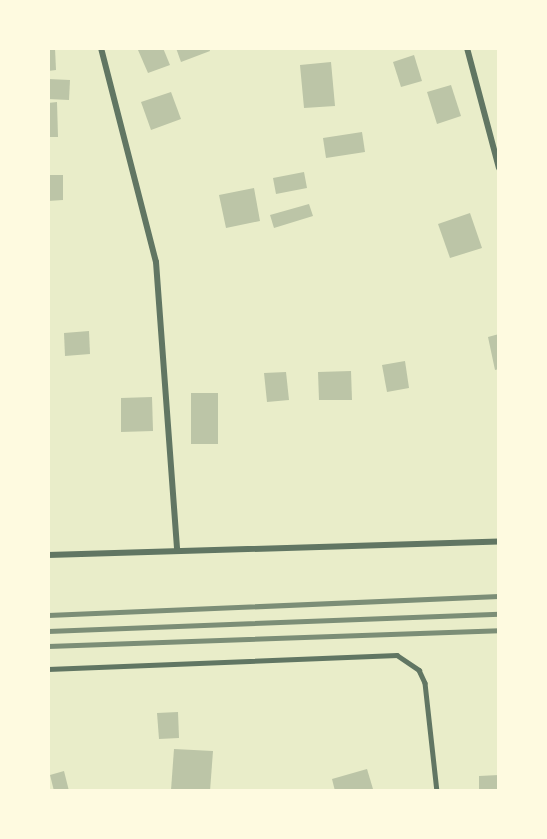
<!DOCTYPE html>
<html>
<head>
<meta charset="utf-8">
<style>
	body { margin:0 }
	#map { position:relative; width:547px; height:839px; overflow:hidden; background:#e9edc9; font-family:"Sofia Sans Condensed",sans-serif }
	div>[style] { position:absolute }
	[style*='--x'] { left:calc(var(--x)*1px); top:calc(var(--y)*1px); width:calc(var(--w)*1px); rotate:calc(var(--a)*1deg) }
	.building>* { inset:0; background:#bcc5a7 }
	.service>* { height:4.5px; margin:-2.25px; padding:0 2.25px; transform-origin:2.25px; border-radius:2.25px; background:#617663 }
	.minor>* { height:6px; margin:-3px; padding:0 3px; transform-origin:3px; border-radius:3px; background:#617663 }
	.rail>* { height:4.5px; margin:-2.25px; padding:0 2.25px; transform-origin:2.25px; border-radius:2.25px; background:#7c8e77 }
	span { translate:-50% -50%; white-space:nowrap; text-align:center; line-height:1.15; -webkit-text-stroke:5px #fefae0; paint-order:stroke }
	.frame { position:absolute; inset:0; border:50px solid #fefae0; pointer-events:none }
</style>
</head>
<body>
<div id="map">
	<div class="building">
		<div style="clip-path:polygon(48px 48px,55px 48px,56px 70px,48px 71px)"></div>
		<div style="clip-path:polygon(163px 48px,170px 65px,148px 73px,138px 50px)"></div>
		<div style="clip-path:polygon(176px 48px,209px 48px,210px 51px,181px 62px)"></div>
		<div style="clip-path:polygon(414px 55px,422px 81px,401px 87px,393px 62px)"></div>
		<div style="clip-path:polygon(331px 62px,335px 106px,304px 108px,300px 65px)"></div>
		<div style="clip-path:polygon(48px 79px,70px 80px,69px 100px,48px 99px)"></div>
		<div style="clip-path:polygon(451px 85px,461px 116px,437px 124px,427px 92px)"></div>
		<div style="clip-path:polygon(171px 92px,181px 119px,151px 130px,141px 102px)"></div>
		<div style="clip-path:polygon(57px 102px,58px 137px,48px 137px,48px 103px)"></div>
		<div style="clip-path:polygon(362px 132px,365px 152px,326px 158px,323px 138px)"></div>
		<div style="clip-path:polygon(304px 172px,307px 188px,276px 194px,273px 178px)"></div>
		<div style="clip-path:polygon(48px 175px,63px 175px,63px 200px,48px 201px)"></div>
		<div style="clip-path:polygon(254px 188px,260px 221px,226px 228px,219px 195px)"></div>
		<div style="clip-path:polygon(309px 204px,313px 216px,274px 228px,270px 215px)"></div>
		<div style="clip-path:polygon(470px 213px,482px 248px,450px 258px,438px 224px)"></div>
		<div style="clip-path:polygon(89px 331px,90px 354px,65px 356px,64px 333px)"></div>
		<div style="clip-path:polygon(499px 334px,499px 369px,495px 370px,488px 337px)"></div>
		<div style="clip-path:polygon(405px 361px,409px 388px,387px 392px,382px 365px)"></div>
		<div style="clip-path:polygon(351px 371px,352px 400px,319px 400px,318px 372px)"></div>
		<div style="clip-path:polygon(286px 372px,289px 400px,267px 402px,264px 373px)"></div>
		<div style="clip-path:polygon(191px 393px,218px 393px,218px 444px,191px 444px)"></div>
		<div style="clip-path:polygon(152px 397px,153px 431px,121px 432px,121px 398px)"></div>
		<div style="clip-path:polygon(178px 712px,179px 738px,159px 739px,157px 713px)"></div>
		<div style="clip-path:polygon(174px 749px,213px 751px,210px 791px,171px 790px)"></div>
		<div style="clip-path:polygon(367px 769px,373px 789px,335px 791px,332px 779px)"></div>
		<div style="clip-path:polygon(64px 771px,69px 791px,54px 791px,50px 775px)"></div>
		<div style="clip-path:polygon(499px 775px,499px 791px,479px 791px,479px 776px)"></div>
	</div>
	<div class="service">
		<div style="--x:48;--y:669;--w:349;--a:-2.3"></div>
		<div style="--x:397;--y:655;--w:27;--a:34"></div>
		<div style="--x:419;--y:670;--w:14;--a:65"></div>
		<div style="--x:425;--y:683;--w:109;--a:83.7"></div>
	</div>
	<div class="minor">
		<div style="--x:101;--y:48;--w:221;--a:75.6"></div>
		<div style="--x:156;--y:262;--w:289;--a:85.8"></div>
		<div style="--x:467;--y:48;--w:124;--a:75.1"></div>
		<div style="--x:48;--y:555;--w:451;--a:-1.7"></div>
	</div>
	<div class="rail">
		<div style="--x:48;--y:615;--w:451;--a:-2.4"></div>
		<div style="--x:48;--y:631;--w:451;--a:-2.2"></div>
		<div style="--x:48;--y:646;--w:451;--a:-2"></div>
	</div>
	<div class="frame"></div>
</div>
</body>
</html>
